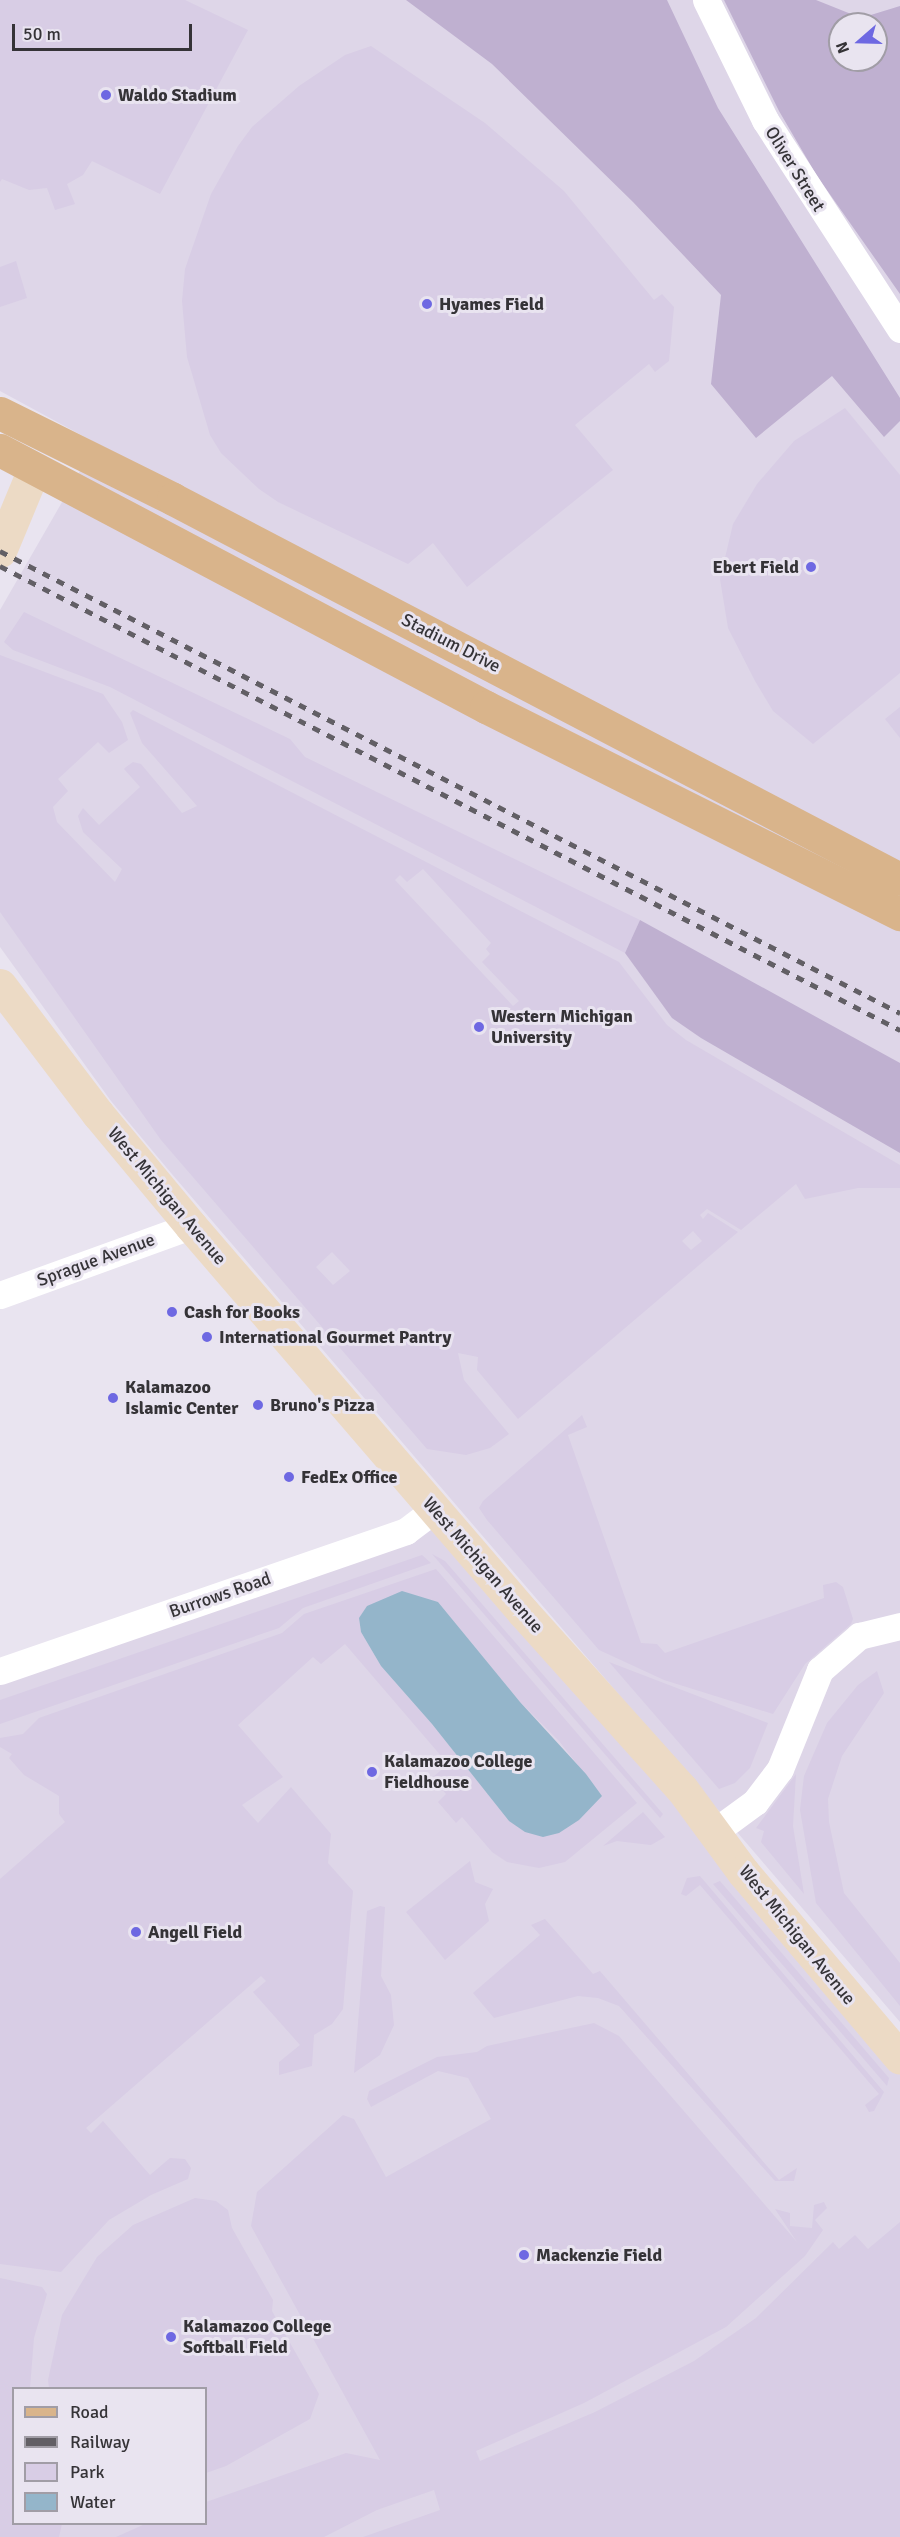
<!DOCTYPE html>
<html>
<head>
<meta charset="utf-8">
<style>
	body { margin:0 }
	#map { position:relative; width:900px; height:2537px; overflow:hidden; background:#e9e4f0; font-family:Signika,sans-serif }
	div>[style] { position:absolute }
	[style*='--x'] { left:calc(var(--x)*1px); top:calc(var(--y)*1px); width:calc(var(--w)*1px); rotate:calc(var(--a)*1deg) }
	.built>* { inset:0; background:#ded6e8 }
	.green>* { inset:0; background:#d8cde5 }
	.forest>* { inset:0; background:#bfb0d0 }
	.water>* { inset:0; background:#94b5ca }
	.street>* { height:27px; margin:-13.5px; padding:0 13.5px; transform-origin:13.5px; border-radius:13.5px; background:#fff }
	.secondary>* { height:33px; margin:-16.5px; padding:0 16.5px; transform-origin:16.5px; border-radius:16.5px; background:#ecdac5 }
	.primary>* { height:33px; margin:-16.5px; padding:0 16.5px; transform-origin:16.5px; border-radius:16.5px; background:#d9b48b }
	.rail>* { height:4.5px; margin-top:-2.25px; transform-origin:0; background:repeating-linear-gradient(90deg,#625f65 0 8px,transparent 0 16px) }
	.dots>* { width:16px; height:16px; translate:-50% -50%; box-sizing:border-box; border:3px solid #e9e4f0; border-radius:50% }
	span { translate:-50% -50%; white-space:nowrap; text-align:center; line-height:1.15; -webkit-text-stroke:6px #e9e4f0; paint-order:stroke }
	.poi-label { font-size:18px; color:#353337; font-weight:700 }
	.left { translate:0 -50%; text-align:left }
	.right { translate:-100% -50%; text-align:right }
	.street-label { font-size:18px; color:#353337 }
	.legend { position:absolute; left:12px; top:2387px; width:195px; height:138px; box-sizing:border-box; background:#e9e4f0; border:2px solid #a19da6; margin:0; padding:8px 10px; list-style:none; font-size:18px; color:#353337 }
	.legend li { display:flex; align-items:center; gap:12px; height:30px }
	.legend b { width:30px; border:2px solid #a19da6 }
	.north { position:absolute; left:828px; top:12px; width:60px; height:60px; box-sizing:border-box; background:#e9e4f0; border:2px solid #a19da6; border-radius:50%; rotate:250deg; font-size:16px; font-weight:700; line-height:24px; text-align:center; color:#353337 }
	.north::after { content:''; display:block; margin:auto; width:21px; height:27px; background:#6e68e2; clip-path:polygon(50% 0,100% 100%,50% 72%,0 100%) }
	.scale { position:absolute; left:12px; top:24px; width:180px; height:27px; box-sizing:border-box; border:3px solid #353337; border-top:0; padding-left:8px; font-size:18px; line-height:21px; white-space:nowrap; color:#353337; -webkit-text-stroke:4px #e9e4f0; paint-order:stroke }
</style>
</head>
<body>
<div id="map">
	<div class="built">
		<div style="clip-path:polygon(evenodd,0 0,900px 0,900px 2022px,171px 1173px,111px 1101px,0 947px,0 610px,96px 443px,0 391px,0 0,840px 24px,876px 24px,876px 60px,840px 60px,840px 24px)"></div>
		<div style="clip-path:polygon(evenodd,435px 1509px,900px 2058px,900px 2537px,0 2537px,0 1671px,435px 1509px,14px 2388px,206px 2388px,206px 2524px,14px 2524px,14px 2388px)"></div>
	</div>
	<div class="green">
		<div style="clip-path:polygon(0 0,185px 0,248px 30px,160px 194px,92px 161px,83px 175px,67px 184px,75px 204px,55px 210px,47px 188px,29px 190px,2px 179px,0 182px)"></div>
		<div style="clip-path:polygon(371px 46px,485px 123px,564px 191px,654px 300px,662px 294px,674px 307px,669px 361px,655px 372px,649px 364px,575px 425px,613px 470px,467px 587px,433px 543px,408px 564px,278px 502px,259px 489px,221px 453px,210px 435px,187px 357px,182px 301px,185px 269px,211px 194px,238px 146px,252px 127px,299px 86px,345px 55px)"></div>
		<div style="clip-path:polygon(16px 261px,27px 298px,0 307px,0 267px)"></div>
		<div style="clip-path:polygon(845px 408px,900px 475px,900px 673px,813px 744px,773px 711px,755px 681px,728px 628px,720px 579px,733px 524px,757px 484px,794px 441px)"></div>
		<div style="clip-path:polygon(24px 612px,290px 739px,305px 757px,640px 920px,625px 953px,110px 687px,13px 650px,4px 642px)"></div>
		<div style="clip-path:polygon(evenodd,0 655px,103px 694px,122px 722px,128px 740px,109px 753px,98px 742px,58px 779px,68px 791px,53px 807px,57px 822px,115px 882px,122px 869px,83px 832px,78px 816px,83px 808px,99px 825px,140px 787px,124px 769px,126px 767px,133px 762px,141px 764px,182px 813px,197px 806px,142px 743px,130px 713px,133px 710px,619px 962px,667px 1025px,686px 1040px,900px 1165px,900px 1188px,858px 1188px,805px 1199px,796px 1184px,741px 1230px,707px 1209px,700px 1215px,703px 1219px,708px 1213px,738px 1232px,518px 1419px,477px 1370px,478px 1357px,458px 1353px,464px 1380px,509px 1434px,490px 1448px,466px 1455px,427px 1449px,161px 1140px,0 912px,0 655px,423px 869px,491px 943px,486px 949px,490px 954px,482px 962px,519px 1001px,513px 1006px,395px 880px,400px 875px,407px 882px,423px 869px,0 655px,693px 1231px,702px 1241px,691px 1250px,682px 1241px,693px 1231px,0 655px,332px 1252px,350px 1271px,333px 1285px,316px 1267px,332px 1252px)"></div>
		<div style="clip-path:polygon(900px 707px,900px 738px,885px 719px)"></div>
		<div style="clip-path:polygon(582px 1415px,587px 1427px,568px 1435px,641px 1643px,657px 1644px,665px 1653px,824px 1598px,823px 1585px,836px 1582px,843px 1587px,853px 1619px,851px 1624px,805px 1664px,773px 1714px,664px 1680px,599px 1650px,487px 1520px,479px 1508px,483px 1501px)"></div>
		<div style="clip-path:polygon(432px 1554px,445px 1561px,663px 1814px,660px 1818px)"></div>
		<div style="clip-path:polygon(422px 1555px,431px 1563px,303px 1608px,279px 1628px,0 1724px,0 1700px)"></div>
		<div style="clip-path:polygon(evenodd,436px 1569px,637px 1803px,565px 1862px,539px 1868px,507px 1862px,492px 1852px,462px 1817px,456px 1823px,438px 1802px,446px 1794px,432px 1778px,448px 1764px,345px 1644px,321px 1664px,313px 1657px,238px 1725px,283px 1777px,242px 1805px,258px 1823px,291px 1787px,331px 1834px,328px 1863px,353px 1891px,343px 2009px,332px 2024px,314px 2035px,312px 2066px,279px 2075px,279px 2062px,300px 2045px,253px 1992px,266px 1981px,261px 1976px,86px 2128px,91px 2133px,103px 2121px,150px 2175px,170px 2158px,185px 2159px,191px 2168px,188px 2179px,151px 2195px,109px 2220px,61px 2272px,0 2264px,0 1879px,65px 1822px,59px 1814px,59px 1796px,24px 1775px,9px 1758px,12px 1754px,0 1747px,0 1738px,23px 1734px,39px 1718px,282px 1633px,304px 1614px,436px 1569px,438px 1602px,520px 1702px,559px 1741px,602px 1796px,509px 1821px,432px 1724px,381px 1666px,361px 1632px,359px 1618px,438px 1602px)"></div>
		<div style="clip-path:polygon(609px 1662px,768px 1723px,750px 1768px,735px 1783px,719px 1789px)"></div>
		<div style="clip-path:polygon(877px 1671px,884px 1693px,842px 1756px,828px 1799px,829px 1822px,844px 1893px,900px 1963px,900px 2006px,816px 1903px,800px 1810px,804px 1776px,827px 1723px,858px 1685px)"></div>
		<div style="clip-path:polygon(796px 1774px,793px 1826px,804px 1894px,761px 1842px,764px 1831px,756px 1828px)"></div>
		<div style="clip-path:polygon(643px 1812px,665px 1837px,651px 1845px,617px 1841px,603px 1846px)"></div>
		<div style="clip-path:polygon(470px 1861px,475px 1882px,493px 1889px,485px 1904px,489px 1921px,445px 1960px,406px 1912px)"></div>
		<div style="clip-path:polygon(700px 1876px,884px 2092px,874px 2111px,869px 2112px,865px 2105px,879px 2094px,700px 1885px,686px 1896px,681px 1894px,687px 1878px)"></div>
		<div style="clip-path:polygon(720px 1881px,889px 2078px,887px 2086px,713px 1884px)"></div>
		<div style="clip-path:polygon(380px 1906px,385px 1907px,381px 1976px,391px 1995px,394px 2025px,380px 2055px,354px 2073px,367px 1911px)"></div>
		<div style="clip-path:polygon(545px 1919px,593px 1974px,600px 1971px,779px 2180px,797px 2168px,794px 2181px,775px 2181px,619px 2006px,598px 1998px,578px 1996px,494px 2018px,473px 1993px,540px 1935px,531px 1925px)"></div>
		<div style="clip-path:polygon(594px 2023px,619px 2036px,797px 2242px,775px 2209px,790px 2213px,790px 2226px,812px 2228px,814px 2205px,824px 2202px,827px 2208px,815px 2220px,823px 2230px,805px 2256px,726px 2327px,584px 2403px,476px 2451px,480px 2461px,595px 2412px,694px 2361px,756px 2318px,833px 2242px,839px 2249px,855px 2235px,868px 2249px,900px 2222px,900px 2537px,363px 2537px,440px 2510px,434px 2490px,377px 2510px,324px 2537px,116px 2537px,145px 2524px,206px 2524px,206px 2502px,346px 2453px,380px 2460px,251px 2226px,257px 2192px,343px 2115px,354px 2119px,386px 2177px,491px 2119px,468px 2078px,438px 2071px,371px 2107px,367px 2099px,369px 2091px,437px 2057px,477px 2052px,487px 2046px)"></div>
		<div style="clip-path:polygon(195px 2198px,216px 2201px,228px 2210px,232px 2228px,273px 2300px,272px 2311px,319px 2394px,310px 2419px,226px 2466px,206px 2473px,206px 2388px,49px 2388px,48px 2380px,62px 2315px,97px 2257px,133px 2225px)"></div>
		<div style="clip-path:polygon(0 2278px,42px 2287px,47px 2294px,34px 2338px,30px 2388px,14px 2388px,14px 2524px,62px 2524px,59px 2537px,0 2537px)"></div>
	</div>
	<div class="forest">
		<div style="clip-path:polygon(406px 0,667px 0,718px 108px,900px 398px,900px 421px,884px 437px,832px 376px,756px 438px,711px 384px,721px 295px,633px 202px,492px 64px)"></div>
		<div style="clip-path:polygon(evenodd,724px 0,816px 0,861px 18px,900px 6px,900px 294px,817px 176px,779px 111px,724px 0,840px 24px,876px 24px,876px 60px,840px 60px,840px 24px)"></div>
		<div style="clip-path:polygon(640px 920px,900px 1063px,900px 1153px,701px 1038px,672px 1018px,625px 953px)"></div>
	</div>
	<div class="water">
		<div style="clip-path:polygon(402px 1591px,438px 1602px,520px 1702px,586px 1774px,602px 1796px,579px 1820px,559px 1833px,543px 1837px,525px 1832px,509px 1821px,432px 1724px,381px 1666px,361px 1632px,359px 1618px,367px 1606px)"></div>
	</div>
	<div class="street">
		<div style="--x:706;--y:0;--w:134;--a:63.8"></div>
		<div style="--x:765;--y:120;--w:249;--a:57.1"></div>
		<div style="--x:0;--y:1295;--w:203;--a:-19.9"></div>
		<div style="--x:0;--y:1671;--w:429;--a:-19"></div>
		<div style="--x:406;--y:1531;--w:36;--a:-37"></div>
		<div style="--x:714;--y:1832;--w:51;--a:-36.2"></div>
		<div style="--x:755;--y:1802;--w:41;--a:-52.9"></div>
		<div style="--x:780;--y:1769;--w:107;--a:-68"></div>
		<div style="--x:820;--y:1670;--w:52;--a:-41.1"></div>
		<div style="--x:859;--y:1636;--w:42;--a:-13.7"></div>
	</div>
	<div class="secondary">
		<div style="--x:0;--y:551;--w:89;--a:-67.5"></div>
		<div style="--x:0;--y:985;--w:162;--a:52.8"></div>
		<div style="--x:98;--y:1114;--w:146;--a:50.3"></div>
		<div style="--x:191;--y:1226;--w:509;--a:49.3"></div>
		<div style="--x:523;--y:1612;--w:238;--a:48.1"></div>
		<div style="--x:682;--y:1789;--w:103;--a:53.7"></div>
		<div style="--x:743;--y:1872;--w:243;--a:49.8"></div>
	</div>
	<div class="primary">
		<div style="--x:0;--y:413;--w:193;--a:26.4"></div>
		<div style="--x:173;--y:499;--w:820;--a:27.6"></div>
		<div style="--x:0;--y:450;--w:550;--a:27.87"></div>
		<div style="--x:486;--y:707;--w:463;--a:26.6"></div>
	</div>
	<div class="rail">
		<div style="--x:0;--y:551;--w:1012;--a:27.17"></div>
		<div style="--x:0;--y:566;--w:1013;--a:27.27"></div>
	</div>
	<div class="dots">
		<div style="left:106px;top:95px;background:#6e68e2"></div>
		<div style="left:427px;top:304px;background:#6e68e2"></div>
		<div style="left:811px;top:567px;background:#6e68e2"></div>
		<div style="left:479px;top:1027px;background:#6e68e2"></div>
		<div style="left:172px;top:1312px;background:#6e68e2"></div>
		<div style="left:207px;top:1337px;background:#6e68e2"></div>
		<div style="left:113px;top:1398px;background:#6e68e2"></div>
		<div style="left:258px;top:1405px;background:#6e68e2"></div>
		<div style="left:289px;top:1477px;background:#6e68e2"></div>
		<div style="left:372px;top:1772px;background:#6e68e2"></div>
		<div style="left:136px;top:1932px;background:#6e68e2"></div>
		<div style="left:524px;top:2255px;background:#6e68e2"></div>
		<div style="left:171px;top:2337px;background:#6e68e2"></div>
	</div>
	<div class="poi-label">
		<span class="left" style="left:118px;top:95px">Waldo Stadium</span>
		<span class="left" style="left:439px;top:304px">Hyames Field</span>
		<span class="right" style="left:799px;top:567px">Ebert Field</span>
		<span class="left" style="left:491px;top:1027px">Western Michigan<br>University</span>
		<span class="left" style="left:184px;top:1312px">Cash for Books</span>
		<span class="left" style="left:219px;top:1337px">International Gourmet Pantry</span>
		<span class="left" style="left:125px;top:1398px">Kalamazoo<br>Islamic Center</span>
		<span class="left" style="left:270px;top:1405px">Bruno's Pizza</span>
		<span class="left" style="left:301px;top:1477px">FedEx Office</span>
		<span class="left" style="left:384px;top:1772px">Kalamazoo College<br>Fieldhouse</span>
		<span class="left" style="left:148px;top:1932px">Angell Field</span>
		<span class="left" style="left:536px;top:2255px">Mackenzie Field</span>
		<span class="left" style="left:183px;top:2337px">Kalamazoo College<br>Softball Field</span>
	</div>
	<div class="street-label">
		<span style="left:795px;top:169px;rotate:58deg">Oliver Street</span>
		<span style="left:451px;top:643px;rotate:27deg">Stadium Drive</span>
		<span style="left:167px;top:1196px;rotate:50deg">West Michigan Avenue</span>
		<span style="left:96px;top:1260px;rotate:-20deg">Sprague Avenue</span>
		<span style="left:483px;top:1565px;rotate:49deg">West Michigan Avenue</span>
		<span style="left:220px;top:1595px;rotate:-19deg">Burrows Road</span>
		<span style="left:797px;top:1935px;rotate:51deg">West Michigan Avenue</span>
	</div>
	<ul class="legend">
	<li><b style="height:8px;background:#d9b48b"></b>Road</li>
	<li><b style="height:8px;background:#625f65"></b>Railway</li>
	<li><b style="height:16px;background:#d8cde5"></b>Park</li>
	<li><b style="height:16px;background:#94b5ca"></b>Water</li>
	</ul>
	<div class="north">N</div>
	<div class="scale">50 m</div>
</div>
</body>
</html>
